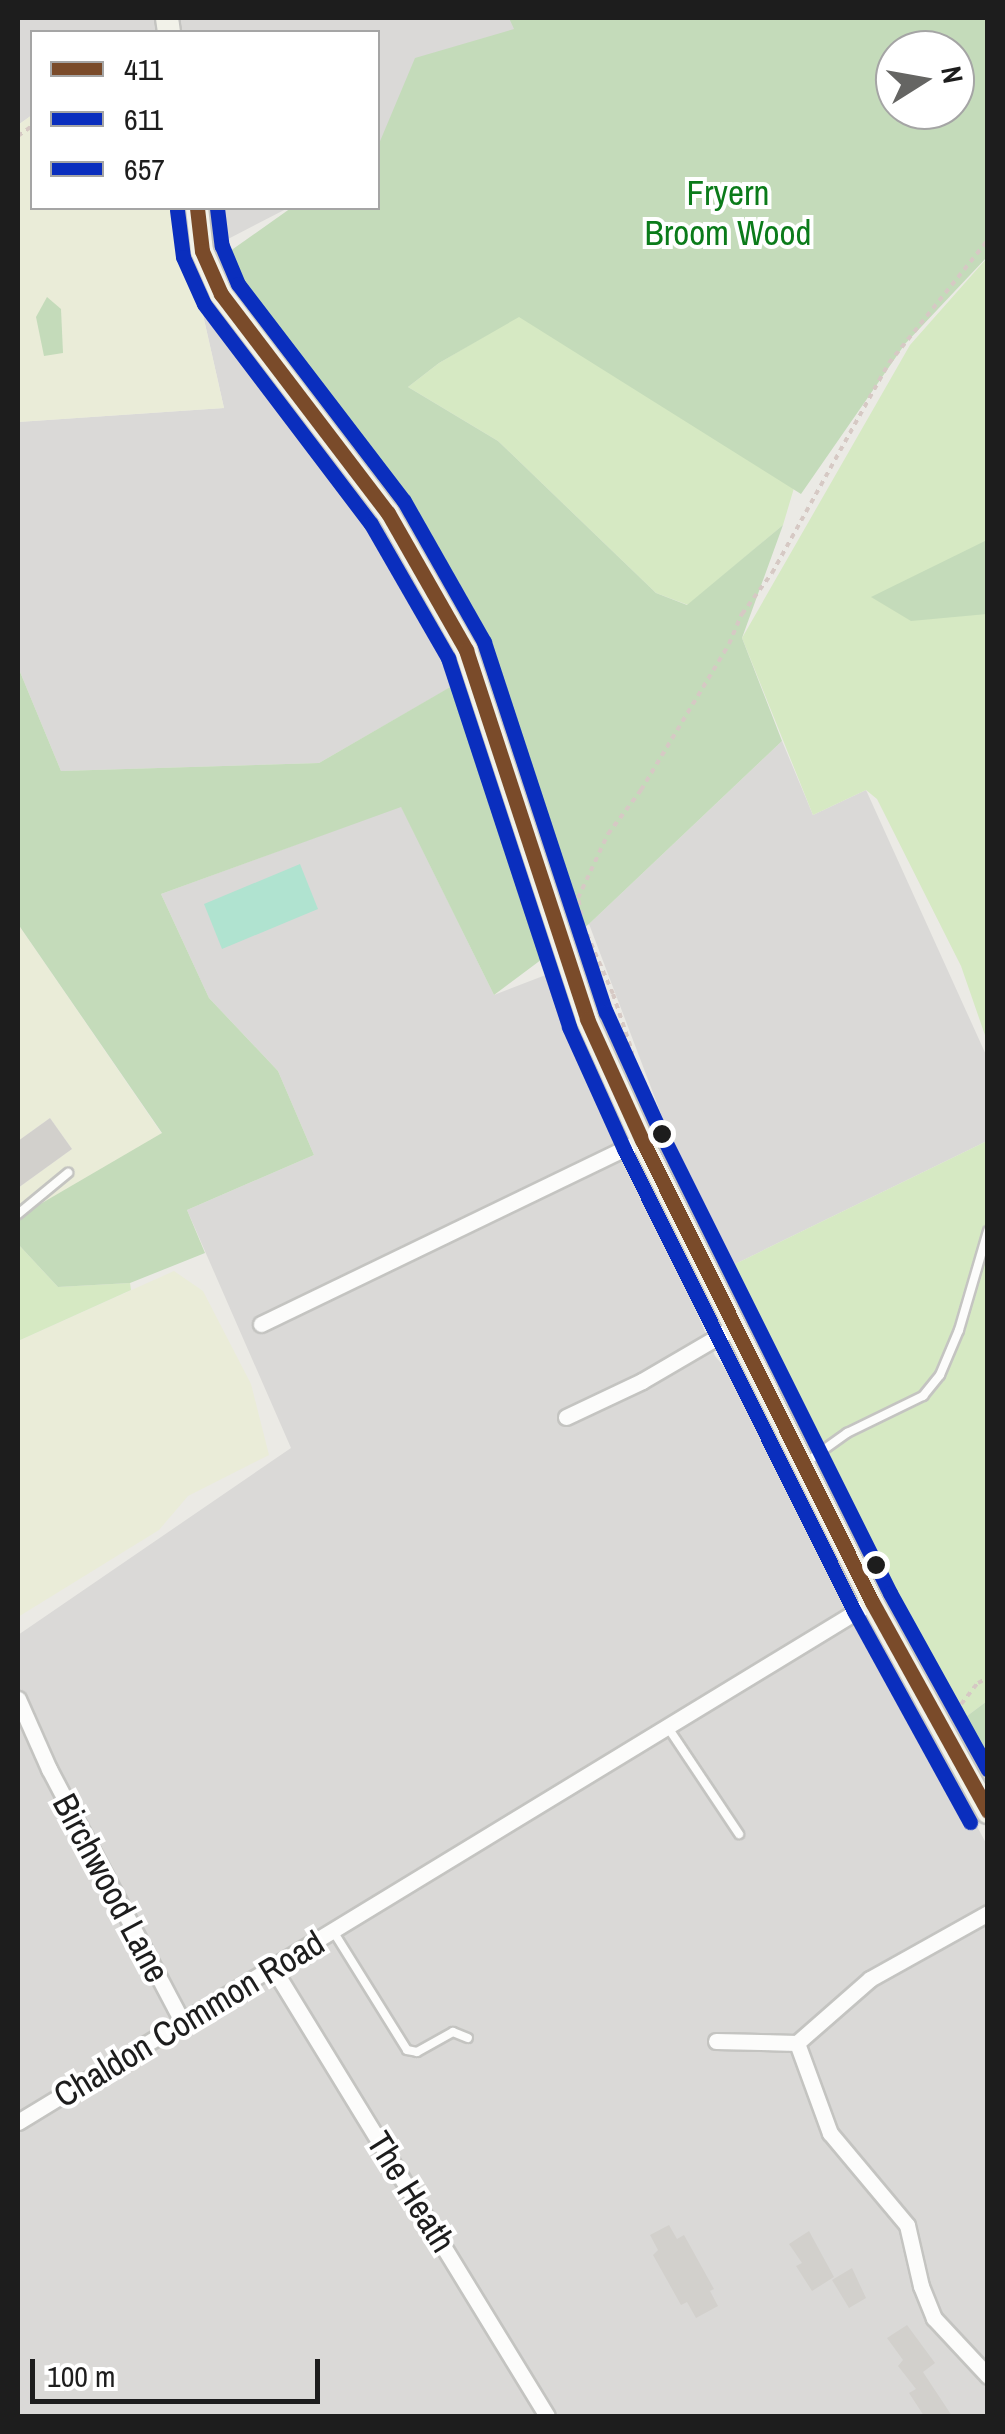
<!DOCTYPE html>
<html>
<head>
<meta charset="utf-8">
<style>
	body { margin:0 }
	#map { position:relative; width:1005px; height:2434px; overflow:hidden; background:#ebeae5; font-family:"Archivo Narrow",sans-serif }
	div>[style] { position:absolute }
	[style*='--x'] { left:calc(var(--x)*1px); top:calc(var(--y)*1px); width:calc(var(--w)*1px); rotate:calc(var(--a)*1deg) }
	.residential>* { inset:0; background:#dad9d7 }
	.farmland>* { inset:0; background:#eaecd8 }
	.grass>* { inset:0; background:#d6e9c3 }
	.forest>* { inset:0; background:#c4dbba }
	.pitch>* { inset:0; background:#b0e3d0 }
	.building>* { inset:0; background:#d2d0cc }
	.path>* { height:4px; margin-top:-2px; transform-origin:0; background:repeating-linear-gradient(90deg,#d6c9c4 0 5px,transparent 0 10px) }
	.roads { filter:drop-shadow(2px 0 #c4c4c1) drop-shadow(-2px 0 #c4c4c1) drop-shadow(0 2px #c4c4c1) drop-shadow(0 -2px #c4c4c1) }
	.lane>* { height:8px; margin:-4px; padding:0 4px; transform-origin:4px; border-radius:4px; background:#fcfcfb }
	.street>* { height:15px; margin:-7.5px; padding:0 7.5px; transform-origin:7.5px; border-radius:7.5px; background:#fcfcfb }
	.secondary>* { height:22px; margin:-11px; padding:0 11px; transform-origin:11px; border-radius:11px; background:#f2f2e9 }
	.bus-1>* { height:15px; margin:-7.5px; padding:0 7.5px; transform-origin:7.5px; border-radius:7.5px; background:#7a4b2a }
	.bus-2>* { height:15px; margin:-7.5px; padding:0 7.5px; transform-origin:7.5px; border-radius:7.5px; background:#0a2ebe }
	.bus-3>* { height:15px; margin:-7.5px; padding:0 7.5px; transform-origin:7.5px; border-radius:7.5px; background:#0a2ebe }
	.dots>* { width:28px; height:28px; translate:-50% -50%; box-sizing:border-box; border:5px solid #fff; border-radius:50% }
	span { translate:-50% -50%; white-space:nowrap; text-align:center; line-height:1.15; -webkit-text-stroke:8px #fff; paint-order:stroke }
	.park-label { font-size:35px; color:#0b7b1a }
	.street-label { font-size:35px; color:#1d1d1d }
	.frame { position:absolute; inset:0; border:20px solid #1d1d1d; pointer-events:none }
	.legend { position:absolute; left:30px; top:30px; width:350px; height:180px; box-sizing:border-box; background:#fff; border:2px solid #a5a5a5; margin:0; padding:12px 18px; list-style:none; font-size:30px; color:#1d1d1d }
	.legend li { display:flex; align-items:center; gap:20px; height:50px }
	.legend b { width:50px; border:2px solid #a5a5a5 }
	.north { position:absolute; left:875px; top:30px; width:100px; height:100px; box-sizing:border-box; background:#fff; border:2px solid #a5a5a5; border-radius:50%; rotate:79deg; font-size:28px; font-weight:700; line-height:40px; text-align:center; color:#1d1d1d }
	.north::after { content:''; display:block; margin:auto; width:35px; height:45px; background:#656563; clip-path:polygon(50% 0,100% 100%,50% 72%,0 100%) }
	.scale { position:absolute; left:30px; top:2359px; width:290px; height:45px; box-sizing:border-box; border:5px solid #1d1d1d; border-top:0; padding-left:12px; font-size:30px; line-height:35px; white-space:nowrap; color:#1d1d1d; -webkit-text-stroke:8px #fff; paint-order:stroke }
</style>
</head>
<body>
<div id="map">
	<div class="residential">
		<div style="clip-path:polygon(18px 18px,556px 18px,378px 171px,378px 32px,32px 32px,32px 115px,18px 125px)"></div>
		<div style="clip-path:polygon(179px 208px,288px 208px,203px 252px,491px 664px,319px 763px,61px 771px,18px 667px,18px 422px,224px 408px)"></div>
		<div style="clip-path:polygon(782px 741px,813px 815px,866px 790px,987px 1057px,987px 1141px,731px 1266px,691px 1193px,589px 924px)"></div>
		<div style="clip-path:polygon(401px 806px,494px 995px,556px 971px,715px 1356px,760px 1408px,844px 1579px,987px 1845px,987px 2416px,18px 2416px,18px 1635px,291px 1448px,187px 1210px,314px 1155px,278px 1071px,209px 998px,161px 894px)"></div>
	</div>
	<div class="farmland">
		<div style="clip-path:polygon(32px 115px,32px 208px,179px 208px,224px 408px,18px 422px,18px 125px)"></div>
		<div style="clip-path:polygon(18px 924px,162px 1134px,18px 1217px,18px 1188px,72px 1149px,50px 1118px,18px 1141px)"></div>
		<div style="clip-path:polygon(174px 1271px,203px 1291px,251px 1384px,269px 1455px,188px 1496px,159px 1530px,18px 1617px,18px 1341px)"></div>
	</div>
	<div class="grass">
		<div style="clip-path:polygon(987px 258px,987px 1041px,961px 966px,877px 799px,866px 790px,813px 815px,742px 638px,910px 345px)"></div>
		<div style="clip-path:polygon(519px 316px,794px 488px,783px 525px,688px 605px,656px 593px,498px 441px,408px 387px,439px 363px)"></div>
		<div style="clip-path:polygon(987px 1141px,987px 1701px,959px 1722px,731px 1266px)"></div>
		<div style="clip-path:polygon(18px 1244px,58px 1287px,130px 1283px,131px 1290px,18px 1341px)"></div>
	</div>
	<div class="forest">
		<div style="clip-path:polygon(evenodd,509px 18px,987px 18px,987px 257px,905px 344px,801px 494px,519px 317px,439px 363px,408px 387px,498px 441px,656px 593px,687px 605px,783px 525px,742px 638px,782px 741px,589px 924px,494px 995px,401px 807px,161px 894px,209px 998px,278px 1071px,314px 1155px,187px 1210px,205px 1253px,130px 1283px,58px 1287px,18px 1244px,18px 1217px,162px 1133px,18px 924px,18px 667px,61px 771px,319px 763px,490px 664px,216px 261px,291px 208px,378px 208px,378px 146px,415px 58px,514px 29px,509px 18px,895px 50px,955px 50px,955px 110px,895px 110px,895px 50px)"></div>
		<div style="clip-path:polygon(47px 297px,61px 309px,63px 353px,44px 356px,36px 317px)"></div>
		<div style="clip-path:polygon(987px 540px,987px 614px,911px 621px,871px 597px)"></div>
		<div style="clip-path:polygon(987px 1701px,987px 1748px,971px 1753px,959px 1722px)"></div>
	</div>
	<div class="pitch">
		<div style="clip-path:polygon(300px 864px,318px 909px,222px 949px,204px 904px)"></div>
	</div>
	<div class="building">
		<div style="clip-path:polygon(50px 1118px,72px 1149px,18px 1188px,18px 1141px)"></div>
		<div style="clip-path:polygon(669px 2225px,677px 2239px,684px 2235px,714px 2289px,710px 2291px,718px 2306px,696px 2318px,687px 2302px,681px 2305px,653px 2255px,658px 2250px,650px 2235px)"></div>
		<div style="clip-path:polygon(809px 2231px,834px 2277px,812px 2291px,796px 2266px,802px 2263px,789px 2244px)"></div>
		<div style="clip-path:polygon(852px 2268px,866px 2298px,849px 2308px,832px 2280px)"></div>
		<div style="clip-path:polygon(907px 2325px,935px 2363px,923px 2372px,952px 2416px,924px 2416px,909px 2393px,916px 2389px,898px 2366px,903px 2360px,887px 2338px)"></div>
	</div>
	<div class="path">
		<div style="--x:18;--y:136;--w:17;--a:-36"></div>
		<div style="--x:583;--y:925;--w:75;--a:66.5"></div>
		<div style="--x:613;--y:994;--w:60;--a:71.6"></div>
		<div style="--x:632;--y:1051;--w:15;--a:94"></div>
		<div style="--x:579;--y:927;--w:4;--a:-27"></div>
		<div style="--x:583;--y:925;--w:27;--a:-100"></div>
		<div style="--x:578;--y:898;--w:71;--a:-64.9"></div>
		<div style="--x:608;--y:834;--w:55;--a:-53.1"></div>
		<div style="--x:641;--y:790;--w:170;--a:-58.9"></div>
		<div style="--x:729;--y:644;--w:33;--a:-67"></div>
		<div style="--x:742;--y:614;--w:51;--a:-53.8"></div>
		<div style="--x:772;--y:573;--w:240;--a:-60.9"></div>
		<div style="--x:889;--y:363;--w:158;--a:-51.2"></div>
		<div style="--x:955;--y:1712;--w:37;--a:-52"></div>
		<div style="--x:978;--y:1683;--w:11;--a:-27"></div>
	</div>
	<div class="roads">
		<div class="lane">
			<div style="--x:18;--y:1214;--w:65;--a:-39.4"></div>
			<div style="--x:805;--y:1463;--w:52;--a:-35.5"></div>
			<div style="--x:847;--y:1433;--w:85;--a:-26"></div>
			<div style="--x:923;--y:1396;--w:27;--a:-51"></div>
			<div style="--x:940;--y:1375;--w:49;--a:-67.1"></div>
			<div style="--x:959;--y:1330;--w:103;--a:-73.7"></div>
			<div style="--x:667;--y:1726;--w:130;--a:56.3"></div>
			<div style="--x:333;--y:1931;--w:140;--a:58.1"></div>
			<div style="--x:407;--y:2050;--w:10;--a:11"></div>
			<div style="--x:417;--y:2052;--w:41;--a:-29.1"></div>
			<div style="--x:453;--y:2032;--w:16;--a:22"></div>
		</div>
		<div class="street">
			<div style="--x:261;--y:1324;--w:423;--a:-25.8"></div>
			<div style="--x:566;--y:1417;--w:84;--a:-25.3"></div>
			<div style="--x:642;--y:1381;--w:109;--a:-30.3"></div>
			<div style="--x:18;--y:1699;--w:77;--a:66.1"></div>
			<div style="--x:49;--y:1769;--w:285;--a:62.2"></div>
			<div style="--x:988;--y:1913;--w:135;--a:150.8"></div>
			<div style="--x:870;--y:1979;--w:97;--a:138.8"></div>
			<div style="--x:797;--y:2043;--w:96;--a:69.9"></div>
			<div style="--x:830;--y:2133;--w:120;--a:50.1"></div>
			<div style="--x:907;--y:2225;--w:63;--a:77.1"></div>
			<div style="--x:921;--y:2286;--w:35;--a:68"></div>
			<div style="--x:934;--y:2318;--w:79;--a:47"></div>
			<div style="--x:273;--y:1968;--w:525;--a:58.55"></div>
			<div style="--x:716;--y:2041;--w:81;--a:1.4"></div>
			<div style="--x:18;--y:2122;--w:1000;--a:-31.34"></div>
		</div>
		<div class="secondary">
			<div style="--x:167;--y:18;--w:14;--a:82"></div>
			<div style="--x:197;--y:208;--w:43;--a:83.4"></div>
			<div style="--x:202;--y:251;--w:47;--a:66.2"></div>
			<div style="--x:221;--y:294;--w:275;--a:52.7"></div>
			<div style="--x:388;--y:513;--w:158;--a:60.3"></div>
			<div style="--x:466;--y:650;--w:388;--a:71.8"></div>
			<div style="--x:587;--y:1019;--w:133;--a:65.6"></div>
			<div style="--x:642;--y:1140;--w:516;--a:63.53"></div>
			<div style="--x:872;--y:1602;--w:240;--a:61.1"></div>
		</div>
	</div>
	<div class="bus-1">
		<div style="--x:197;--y:208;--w:43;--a:83.4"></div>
		<div style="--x:202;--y:251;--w:47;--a:66.2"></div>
		<div style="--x:221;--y:294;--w:275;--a:52.7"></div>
		<div style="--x:388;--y:513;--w:158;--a:60.3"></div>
		<div style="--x:466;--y:650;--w:388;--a:71.8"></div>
		<div style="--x:587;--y:1019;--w:133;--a:65.6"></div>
		<div style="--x:642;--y:1140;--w:516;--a:63.53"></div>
		<div style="--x:872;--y:1602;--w:239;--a:61"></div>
	</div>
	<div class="bus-2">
		<div style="--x:177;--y:210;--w:47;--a:82.7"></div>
		<div style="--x:183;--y:257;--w:51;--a:65.9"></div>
		<div style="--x:204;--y:304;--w:276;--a:52.8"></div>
		<div style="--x:371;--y:524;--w:155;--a:60.1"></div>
		<div style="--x:448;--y:658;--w:388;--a:71.8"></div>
		<div style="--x:569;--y:1027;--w:134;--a:65.7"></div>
		<div style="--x:624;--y:1149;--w:516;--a:63.53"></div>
		<div style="--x:854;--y:1611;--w:241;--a:61.2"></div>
	</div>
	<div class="bus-3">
		<div style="--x:217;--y:208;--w:38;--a:83"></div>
		<div style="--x:222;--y:246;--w:41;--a:67.2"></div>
		<div style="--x:238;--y:284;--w:273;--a:52.6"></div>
		<div style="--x:404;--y:501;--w:162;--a:60.4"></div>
		<div style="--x:484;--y:642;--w:390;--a:71.8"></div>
		<div style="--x:606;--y:1012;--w:131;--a:65.6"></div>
		<div style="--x:660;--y:1131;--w:516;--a:63.53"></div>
		<div style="--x:890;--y:1593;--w:202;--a:61"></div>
	</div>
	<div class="dots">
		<div style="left:662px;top:1134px;background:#1d1d1d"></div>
		<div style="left:876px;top:1565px;background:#1d1d1d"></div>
	</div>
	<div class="park-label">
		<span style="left:728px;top:213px">Fryern<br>Broom Wood</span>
	</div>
	<div class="street-label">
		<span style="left:111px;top:1888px;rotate:62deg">Birchwood Lane</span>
		<span style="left:189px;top:2019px;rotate:-31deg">Chaldon Common Road</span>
		<span style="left:411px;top:2192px;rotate:58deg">The Heath</span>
	</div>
	<div class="frame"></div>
	<ul class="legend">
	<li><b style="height:12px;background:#7a4b2a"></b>411</li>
	<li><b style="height:12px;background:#0a2ebe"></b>611</li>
	<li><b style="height:12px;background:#0a2ebe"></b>657</li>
	</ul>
	<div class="north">N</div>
	<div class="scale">100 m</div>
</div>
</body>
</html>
